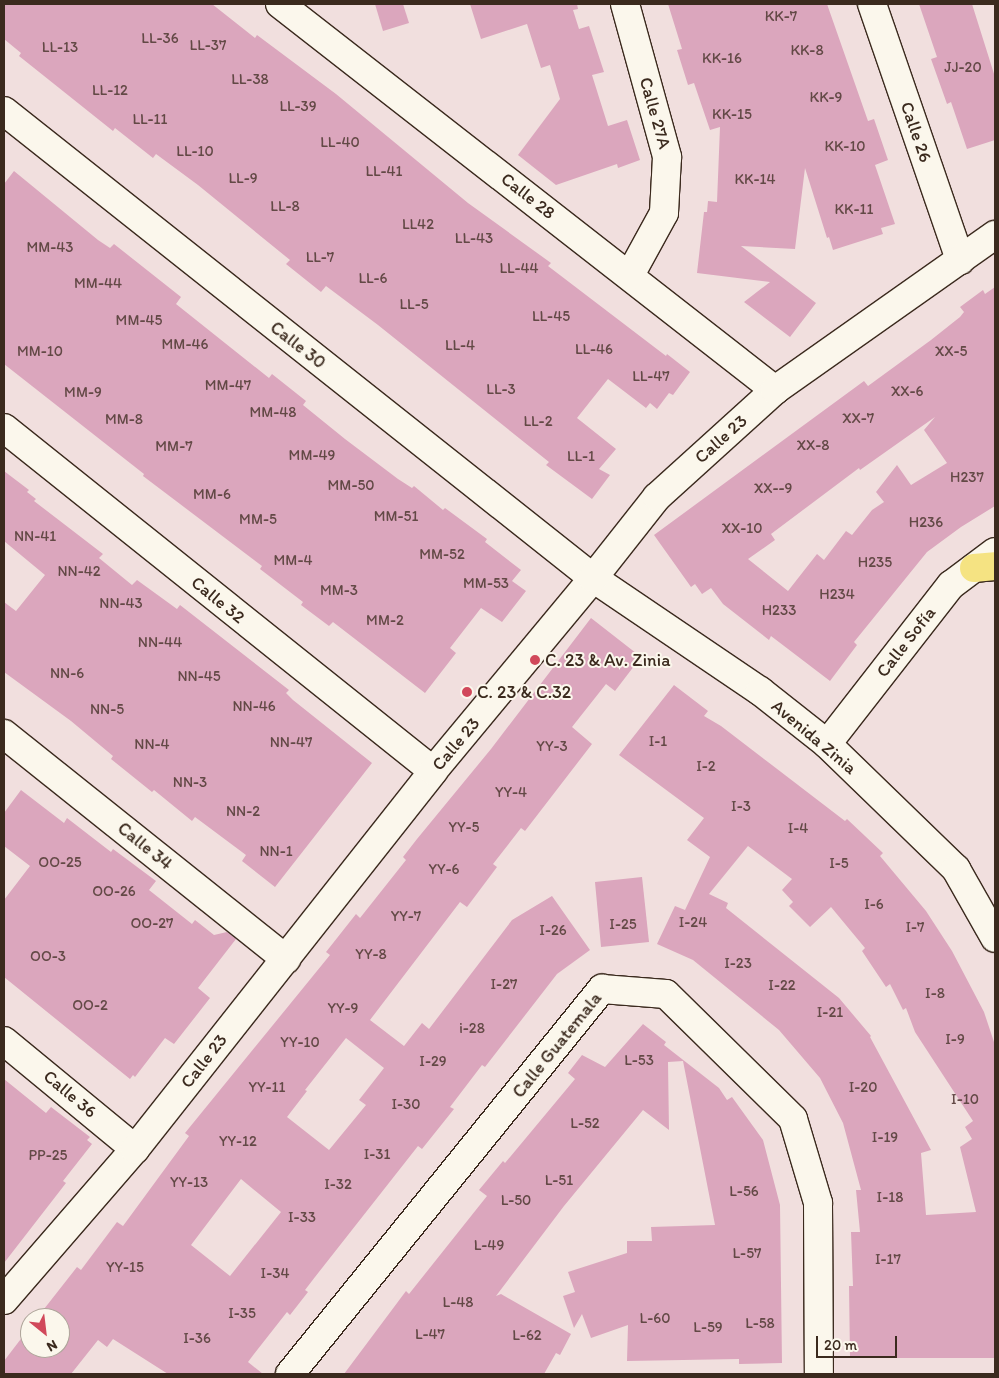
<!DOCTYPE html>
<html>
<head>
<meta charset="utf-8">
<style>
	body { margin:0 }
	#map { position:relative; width:999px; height:1378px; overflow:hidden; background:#f1dfde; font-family:Itim,sans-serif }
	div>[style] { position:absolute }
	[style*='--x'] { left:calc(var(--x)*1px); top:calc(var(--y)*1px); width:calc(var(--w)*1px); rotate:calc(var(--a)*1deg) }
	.building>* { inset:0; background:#dba6bd }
	.roads { filter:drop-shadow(1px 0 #3b2a1e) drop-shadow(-1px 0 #3b2a1e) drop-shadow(0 1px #3b2a1e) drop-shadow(0 -1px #3b2a1e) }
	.minor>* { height:28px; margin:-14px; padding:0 14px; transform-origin:14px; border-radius:14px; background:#fbf7ec }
	.highway>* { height:28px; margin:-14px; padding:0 14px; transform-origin:14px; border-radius:14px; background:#f5e382 }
	.dots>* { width:14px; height:14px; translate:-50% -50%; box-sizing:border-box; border:2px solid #fbf7ec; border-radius:50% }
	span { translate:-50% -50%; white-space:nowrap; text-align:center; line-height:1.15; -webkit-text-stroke:4px #fbf7ec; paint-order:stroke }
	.number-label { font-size:15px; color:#634946 }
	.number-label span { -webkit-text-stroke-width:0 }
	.street-label { font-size:18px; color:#3b2a1e }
	.poi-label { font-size:18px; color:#3b2a1e }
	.left { translate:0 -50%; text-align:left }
	.frame { position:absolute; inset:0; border:5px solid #3b2a1e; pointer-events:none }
	.north { position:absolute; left:20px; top:1308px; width:50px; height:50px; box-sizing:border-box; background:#fbf7ec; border:1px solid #aea59a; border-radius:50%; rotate:151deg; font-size:14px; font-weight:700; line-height:20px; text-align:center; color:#3b2a1e }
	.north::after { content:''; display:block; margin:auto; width:18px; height:22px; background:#d1495b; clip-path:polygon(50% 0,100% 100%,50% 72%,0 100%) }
	.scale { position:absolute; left:816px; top:1336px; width:81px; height:22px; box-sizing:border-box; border:2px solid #3b2a1e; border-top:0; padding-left:6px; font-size:15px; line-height:18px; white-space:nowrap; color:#3b2a1e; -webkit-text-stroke:4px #fbf7ec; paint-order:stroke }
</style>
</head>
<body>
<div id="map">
	<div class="building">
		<div style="clip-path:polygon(4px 4px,212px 4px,255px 38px,257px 35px,336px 94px,468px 203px,551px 263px,548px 266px,666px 356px,667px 354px,690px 372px,673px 395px,669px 393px,657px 409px,650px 403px,646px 408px,608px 379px,577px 418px,616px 449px,599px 469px,610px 475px,592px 499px,546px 465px,549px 462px,378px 325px,326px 286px,321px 292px,286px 264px,290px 260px,198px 185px,156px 154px,153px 158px,115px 128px,113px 131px,19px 56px,21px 53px,4px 39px)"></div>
		<div style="clip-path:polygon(375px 4px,403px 4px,409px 23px,383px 31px)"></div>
		<div style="clip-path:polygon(470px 4px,577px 4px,578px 9px,573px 10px,579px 29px,589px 26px,604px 72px,592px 75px,608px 126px,627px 120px,640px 160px,618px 168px,617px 164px,556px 185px,518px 155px,560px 99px,550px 65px,541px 68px,527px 24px,481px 39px)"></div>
		<div style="clip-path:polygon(668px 4px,827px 4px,868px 121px,874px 119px,888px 160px,875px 165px,895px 224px,881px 228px,883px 234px,833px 250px,829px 237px,827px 238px,805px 168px,795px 249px,741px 246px,816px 303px,790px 337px,744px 302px,770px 282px,697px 273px,704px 212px,707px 212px,708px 201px,717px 202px,720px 127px,710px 130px,694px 83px,688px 85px,677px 50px,682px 49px)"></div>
		<div style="clip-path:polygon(919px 4px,972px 4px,995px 77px,995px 140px,967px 149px,951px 102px,947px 104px,931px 59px,937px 57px)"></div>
		<div style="clip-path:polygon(14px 171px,98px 240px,110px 248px,114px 244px,181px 297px,176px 304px,269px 378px,272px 374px,306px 401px,303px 405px,345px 439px,398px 479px,412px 488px,414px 486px,443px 510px,445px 508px,487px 539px,485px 542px,521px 570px,512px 581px,526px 591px,502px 622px,481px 608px,450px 648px,456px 653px,425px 693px,333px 622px,329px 626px,301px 605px,303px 602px,260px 569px,262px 566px,143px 476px,144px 474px,4px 364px,4px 184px)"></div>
		<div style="clip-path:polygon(evenodd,995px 287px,995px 506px,961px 527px,927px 552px,854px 642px,857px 645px,830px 681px,771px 636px,769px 640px,723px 604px,711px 588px,702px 594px,695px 584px,691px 587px,654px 535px,864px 381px,868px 386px,931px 340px,960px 317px,964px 312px,960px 307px,983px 290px,985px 294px,995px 287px,935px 417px,924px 430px,947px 463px,911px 485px,897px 465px,876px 492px,884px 502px,872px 510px,852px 535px,846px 531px,824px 560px,817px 554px,788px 591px,748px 559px,775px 540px,771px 534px,859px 468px,860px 470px,935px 417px)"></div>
		<div style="clip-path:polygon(4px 471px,29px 490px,27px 492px,36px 499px,34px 501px,103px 554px,99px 558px,132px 585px,137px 580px,177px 609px,180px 605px,289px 690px,286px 693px,293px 700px,372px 763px,275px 887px,242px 861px,246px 855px,195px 817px,192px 821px,154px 790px,152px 792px,111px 759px,113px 756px,71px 721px,4px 672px,4px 602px,16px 611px,45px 575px,4px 541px)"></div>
		<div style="clip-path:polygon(evenodd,591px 618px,641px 657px,615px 691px,606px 684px,572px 727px,592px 744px,525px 831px,521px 828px,493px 864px,497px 867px,467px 907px,460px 902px,370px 1020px,404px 1046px,422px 1023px,429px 1029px,512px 920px,552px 896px,590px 950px,557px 974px,485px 1067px,482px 1065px,450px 1107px,454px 1109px,422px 1149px,418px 1146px,315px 1277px,305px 1290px,308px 1292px,290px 1315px,287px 1312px,254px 1354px,248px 1362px,263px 1374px,168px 1374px,113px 1339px,107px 1347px,98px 1340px,71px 1374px,4px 1374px,4px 1361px,30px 1327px,30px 1348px,60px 1348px,60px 1318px,37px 1318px,77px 1267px,81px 1270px,117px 1222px,123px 1226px,189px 1136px,185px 1133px,330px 955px,326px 952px,356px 914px,360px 918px,406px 860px,403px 857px,417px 839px,491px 749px,591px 618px,346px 1038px,384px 1068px,359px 1100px,366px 1105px,329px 1150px,287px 1117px,307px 1091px,305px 1090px,346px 1038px,591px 618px,241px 1179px,281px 1212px,230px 1276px,191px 1245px,241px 1179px)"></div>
		<div style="clip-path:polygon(evenodd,674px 685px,708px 711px,704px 716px,721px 726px,845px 821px,847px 819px,883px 853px,880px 856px,926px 911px,952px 951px,984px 1012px,995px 1045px,995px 1358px,850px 1358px,849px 1286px,853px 1286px,851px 1232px,860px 1232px,856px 1190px,861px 1190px,843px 1123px,820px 1078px,779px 1030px,693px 960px,657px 944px,675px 906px,685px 910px,710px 857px,687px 840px,704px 818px,619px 755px,674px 685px,748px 846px,792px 879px,782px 890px,793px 902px,789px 906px,810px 927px,831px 907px,865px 948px,862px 951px,886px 987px,890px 984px,903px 1010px,906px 1008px,915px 1032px,973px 1121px,965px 1127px,972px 1139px,960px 1147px,976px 1212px,926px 1215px,921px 1153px,931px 1150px,870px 1037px,871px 1036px,839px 998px,726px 908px,728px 903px,709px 894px,748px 846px)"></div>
		<div style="clip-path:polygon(21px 790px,64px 823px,67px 818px,111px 852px,113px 849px,156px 881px,149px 890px,192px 924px,195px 920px,214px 935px,227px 932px,236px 939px,198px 988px,210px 998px,174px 1044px,165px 1038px,135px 1077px,133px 1075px,130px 1079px,4px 977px,4px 900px,30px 866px,4px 846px,4px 813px)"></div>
		<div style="clip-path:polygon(642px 877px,649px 942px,601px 947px,595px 882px)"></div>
		<div style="clip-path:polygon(643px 1024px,666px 1042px,664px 1045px,719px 1088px,727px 1100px,732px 1097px,763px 1140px,780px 1205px,782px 1363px,739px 1364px,739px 1359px,627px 1361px,628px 1325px,591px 1338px,582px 1314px,574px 1328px,563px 1296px,575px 1292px,568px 1272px,627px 1253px,627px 1241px,652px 1241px,651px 1227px,715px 1225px,683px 1061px,668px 1062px,669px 1130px,643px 1110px,564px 1206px,496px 1296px,501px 1294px,571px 1334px,560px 1355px,556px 1353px,544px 1374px,344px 1374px,406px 1291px,409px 1294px,487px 1196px,479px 1190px,503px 1161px,505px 1163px,575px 1079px,568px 1073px,582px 1055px,605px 1067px)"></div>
		<div style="clip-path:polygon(4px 1079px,46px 1113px,51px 1107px,90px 1137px,87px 1140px,92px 1144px,63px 1181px,66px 1183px,4px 1263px)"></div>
	</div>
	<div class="roads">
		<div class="minor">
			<div style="--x:280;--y:4;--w:628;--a:37.95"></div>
			<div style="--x:625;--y:4;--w:159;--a:74.6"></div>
			<div style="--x:667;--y:157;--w:56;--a:93.1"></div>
			<div style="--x:664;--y:213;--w:71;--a:118.7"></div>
			<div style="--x:872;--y:4;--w:271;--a:71"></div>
			<div style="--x:4;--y:111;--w:752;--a:38.41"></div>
			<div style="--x:593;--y:578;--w:202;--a:34.1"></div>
			<div style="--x:760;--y:691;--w:85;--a:38.3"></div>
			<div style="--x:827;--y:744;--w:180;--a:44.1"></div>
			<div style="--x:956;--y:869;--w:79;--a:60.5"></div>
			<div style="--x:4;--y:428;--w:549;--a:38.64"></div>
			<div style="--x:4;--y:734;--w:361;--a:38.6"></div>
			<div style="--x:827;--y:744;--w:202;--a:-52.1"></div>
			<div style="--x:951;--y:585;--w:55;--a:-36.9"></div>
			<div style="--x:4;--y:1041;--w:170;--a:39.5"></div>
			<div style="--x:4;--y:1300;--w:200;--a:-49.1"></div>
			<div style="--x:135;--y:1149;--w:481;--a:-51.7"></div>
			<div style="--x:433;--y:771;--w:251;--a:-50.3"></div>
			<div style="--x:593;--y:578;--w:103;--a:-51.7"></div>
			<div style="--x:657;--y:497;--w:159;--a:-42.2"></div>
			<div style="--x:775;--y:390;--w:269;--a:-35.2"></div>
			<div style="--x:290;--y:1374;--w:496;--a:-51"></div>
			<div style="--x:602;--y:989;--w:64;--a:4.5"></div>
			<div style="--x:666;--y:994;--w:178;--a:44.5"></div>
			<div style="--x:793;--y:1119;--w:88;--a:73.4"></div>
			<div style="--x:818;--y:1203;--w:171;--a:89.7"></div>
		</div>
		<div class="highway">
			<div style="--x:974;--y:568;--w:21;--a:-5"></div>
		</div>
	</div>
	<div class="dots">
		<div style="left:535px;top:660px;background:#d1495b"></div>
		<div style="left:467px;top:692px;background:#d1495b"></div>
	</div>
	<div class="number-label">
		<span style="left:781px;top:17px">KK-7</span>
		<span style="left:160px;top:39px">LL-36</span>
		<span style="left:208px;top:46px">LL-37</span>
		<span style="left:60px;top:48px">LL-13</span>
		<span style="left:807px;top:51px">KK-8</span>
		<span style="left:722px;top:59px">KK-16</span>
		<span style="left:963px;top:68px">JJ-20</span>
		<span style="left:250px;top:80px">LL-38</span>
		<span style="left:110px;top:91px">LL-12</span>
		<span style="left:826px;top:98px">KK-9</span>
		<span style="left:298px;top:107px">LL-39</span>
		<span style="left:732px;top:115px">KK-15</span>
		<span style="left:150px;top:120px">LL-11</span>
		<span style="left:340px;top:143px">LL-40</span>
		<span style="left:845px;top:147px">KK-10</span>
		<span style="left:195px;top:152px">LL-10</span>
		<span style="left:384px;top:172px">LL-41</span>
		<span style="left:243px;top:179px">LL-9</span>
		<span style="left:755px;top:180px">KK-14</span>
		<span style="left:285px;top:207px">LL-8</span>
		<span style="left:854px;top:210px">KK-11</span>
		<span style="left:418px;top:225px">LL42</span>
		<span style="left:474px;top:239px">LL-43</span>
		<span style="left:50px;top:248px">MM-43</span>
		<span style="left:320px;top:258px">LL-7</span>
		<span style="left:519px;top:269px">LL-44</span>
		<span style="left:373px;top:279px">LL-6</span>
		<span style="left:98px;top:284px">MM-44</span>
		<span style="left:414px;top:305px">LL-5</span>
		<span style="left:551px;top:317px">LL-45</span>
		<span style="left:139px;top:321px">MM-45</span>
		<span style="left:185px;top:345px">MM-46</span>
		<span style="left:460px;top:346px">LL-4</span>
		<span style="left:594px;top:350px">LL-46</span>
		<span style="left:40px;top:352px">MM-10</span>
		<span style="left:951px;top:352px">XX-5</span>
		<span style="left:651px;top:377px">LL-47</span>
		<span style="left:228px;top:386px">MM-47</span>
		<span style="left:501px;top:390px">LL-3</span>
		<span style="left:907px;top:392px">XX-6</span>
		<span style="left:83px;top:393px">MM-9</span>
		<span style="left:273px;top:413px">MM-48</span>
		<span style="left:858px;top:419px">XX-7</span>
		<span style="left:124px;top:420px">MM-8</span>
		<span style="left:538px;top:422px">LL-2</span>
		<span style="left:813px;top:446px">XX-8</span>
		<span style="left:174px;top:447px">MM-7</span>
		<span style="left:312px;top:456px">MM-49</span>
		<span style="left:581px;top:457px">LL-1</span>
		<span style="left:967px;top:478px">H237</span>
		<span style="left:351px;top:486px">MM-50</span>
		<span style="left:773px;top:489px">XX--9</span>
		<span style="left:212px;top:495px">MM-6</span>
		<span style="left:396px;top:517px">MM-51</span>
		<span style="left:258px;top:520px">MM-5</span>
		<span style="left:926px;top:523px">H236</span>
		<span style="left:742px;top:529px">XX-10</span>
		<span style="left:35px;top:537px">NN-41</span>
		<span style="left:442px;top:555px">MM-52</span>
		<span style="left:293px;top:561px">MM-4</span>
		<span style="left:875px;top:563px">H235</span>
		<span style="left:79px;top:572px">NN-42</span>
		<span style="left:486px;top:584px">MM-53</span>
		<span style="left:339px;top:591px">MM-3</span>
		<span style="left:837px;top:595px">H234</span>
		<span style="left:121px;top:604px">NN-43</span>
		<span style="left:779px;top:611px">H233</span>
		<span style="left:385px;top:621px">MM-2</span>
		<span style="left:160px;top:643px">NN-44</span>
		<span style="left:67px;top:674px">NN-6</span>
		<span style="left:199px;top:677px">NN-45</span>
		<span style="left:254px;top:707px">NN-46</span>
		<span style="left:107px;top:710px">NN-5</span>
		<span style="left:658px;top:742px">I-1</span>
		<span style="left:291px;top:743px">NN-47</span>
		<span style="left:152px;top:745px">NN-4</span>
		<span style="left:552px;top:747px">YY-3</span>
		<span style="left:706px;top:767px">I-2</span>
		<span style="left:190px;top:783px">NN-3</span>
		<span style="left:511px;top:793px">YY-4</span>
		<span style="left:741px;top:807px">I-3</span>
		<span style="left:243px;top:812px">NN-2</span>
		<span style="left:464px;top:828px">YY-5</span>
		<span style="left:798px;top:829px">I-4</span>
		<span style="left:276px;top:852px">NN-1</span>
		<span style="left:60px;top:863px">OO-25</span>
		<span style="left:839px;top:864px">I-5</span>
		<span style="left:444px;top:870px">YY-6</span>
		<span style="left:114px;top:892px">OO-26</span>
		<span style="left:874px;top:905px">I-6</span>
		<span style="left:406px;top:917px">YY-7</span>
		<span style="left:693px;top:923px">I-24</span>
		<span style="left:152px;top:924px">OO-27</span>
		<span style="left:623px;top:925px">I-25</span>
		<span style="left:915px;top:928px">I-7</span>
		<span style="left:553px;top:931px">I-26</span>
		<span style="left:371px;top:955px">YY-8</span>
		<span style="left:48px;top:957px">OO-3</span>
		<span style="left:738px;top:964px">I-23</span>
		<span style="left:504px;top:985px">I-27</span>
		<span style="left:782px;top:986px">I-22</span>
		<span style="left:935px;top:994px">I-8</span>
		<span style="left:90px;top:1006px">OO-2</span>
		<span style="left:343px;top:1009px">YY-9</span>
		<span style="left:830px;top:1013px">I-21</span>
		<span style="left:472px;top:1029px">i-28</span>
		<span style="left:955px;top:1040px">I-9</span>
		<span style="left:300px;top:1043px">YY-10</span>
		<span style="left:639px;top:1061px">L-53</span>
		<span style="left:433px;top:1062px">I-29</span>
		<span style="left:267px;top:1088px">YY-11</span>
		<span style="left:863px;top:1088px">I-20</span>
		<span style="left:965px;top:1100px">I-10</span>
		<span style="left:406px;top:1105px">I-30</span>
		<span style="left:585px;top:1124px">L-52</span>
		<span style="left:885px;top:1138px">I-19</span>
		<span style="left:238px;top:1142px">YY-12</span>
		<span style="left:377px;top:1155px">I-31</span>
		<span style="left:48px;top:1156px">PP-25</span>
		<span style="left:559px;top:1181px">L-51</span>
		<span style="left:189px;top:1183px">YY-13</span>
		<span style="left:338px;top:1185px">I-32</span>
		<span style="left:744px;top:1192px">L-56</span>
		<span style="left:890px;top:1198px">I-18</span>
		<span style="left:516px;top:1201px">L-50</span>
		<span style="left:302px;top:1218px">I-33</span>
		<span style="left:489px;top:1246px">L-49</span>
		<span style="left:747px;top:1254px">L-57</span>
		<span style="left:888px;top:1260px">I-17</span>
		<span style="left:125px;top:1268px">YY-15</span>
		<span style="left:275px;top:1274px">I-34</span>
		<span style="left:458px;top:1303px">L-48</span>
		<span style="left:242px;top:1314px">I-35</span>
		<span style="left:655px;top:1319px">L-60</span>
		<span style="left:760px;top:1324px">L-58</span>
		<span style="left:708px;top:1328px">L-59</span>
		<span style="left:430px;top:1335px">L-47</span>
		<span style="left:527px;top:1336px">L-62</span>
		<span style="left:197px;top:1339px">I-36</span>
	</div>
	<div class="street-label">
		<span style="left:655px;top:113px;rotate:74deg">Calle 27A</span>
		<span style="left:916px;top:132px;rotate:71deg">Calle 26</span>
		<span style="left:528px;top:196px;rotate:38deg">Calle 28</span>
		<span style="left:298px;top:345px;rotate:38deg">Calle 30</span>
		<span style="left:721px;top:439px;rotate:-42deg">Calle 23</span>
		<span style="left:218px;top:600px;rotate:39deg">Calle 32</span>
		<span style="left:906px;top:642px;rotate:-52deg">Calle Sofía</span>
		<span style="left:814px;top:737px;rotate:40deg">Avenida Zinia</span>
		<span style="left:456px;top:744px;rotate:-50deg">Calle 23</span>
		<span style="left:145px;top:846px;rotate:39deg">Calle 34</span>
		<span style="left:557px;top:1045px;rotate:-51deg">Calle Guatemala</span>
		<span style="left:204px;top:1061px;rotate:-52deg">Calle 23</span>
		<span style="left:70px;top:1094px;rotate:40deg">Calle 36</span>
	</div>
	<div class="poi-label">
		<span class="left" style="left:545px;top:660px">C. 23 &amp; Av. Zinia</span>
		<span class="left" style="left:477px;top:692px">C. 23 &amp; C.32</span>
	</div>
	<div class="frame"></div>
	<div class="north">N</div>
	<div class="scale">20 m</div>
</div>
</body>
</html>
